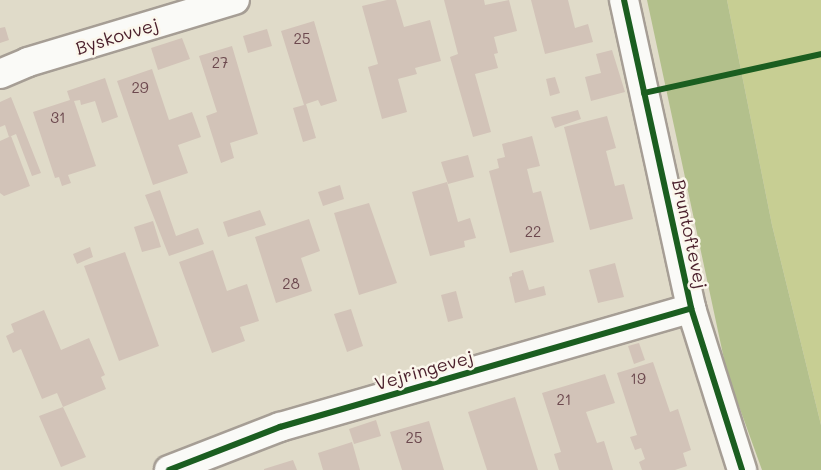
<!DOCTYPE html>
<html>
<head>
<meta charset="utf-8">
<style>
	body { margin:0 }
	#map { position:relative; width:821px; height:470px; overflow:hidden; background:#e0dbc9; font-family:Mali,sans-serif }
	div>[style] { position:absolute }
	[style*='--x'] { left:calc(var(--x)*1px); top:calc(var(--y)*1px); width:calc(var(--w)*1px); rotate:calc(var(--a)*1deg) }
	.green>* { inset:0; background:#c7ce93 }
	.forest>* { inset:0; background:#b3c08c }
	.building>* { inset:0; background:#d2c3b8 }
	.roads { filter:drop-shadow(2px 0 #a69e95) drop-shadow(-2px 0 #a69e95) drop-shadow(0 2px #a69e95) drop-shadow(0 -2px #a69e95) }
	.street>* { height:28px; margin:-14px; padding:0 14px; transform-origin:14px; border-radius:14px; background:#fafaf7 }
	.cycleway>* { height:6px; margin:-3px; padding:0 3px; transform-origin:3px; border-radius:3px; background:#1b5e20 }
	span { translate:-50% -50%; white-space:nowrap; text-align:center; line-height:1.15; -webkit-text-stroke:5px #fbf7ec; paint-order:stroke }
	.number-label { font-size:15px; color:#6c484e }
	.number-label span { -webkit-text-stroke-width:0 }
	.street-label { font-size:18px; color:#4a1f2b }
</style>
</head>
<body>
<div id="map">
	<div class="green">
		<div style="clip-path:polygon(727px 0,821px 0,821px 425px,772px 225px)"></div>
	</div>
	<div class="forest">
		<div style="clip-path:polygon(647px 0,727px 0,772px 225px,821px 425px,821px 470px,762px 470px,727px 373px)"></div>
	</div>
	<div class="building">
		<div style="clip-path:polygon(387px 0,396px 0,404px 27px,430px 20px,441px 61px,415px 68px,417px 74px,398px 79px,407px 112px,382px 119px,368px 67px,378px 64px,362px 6px)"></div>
		<div style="clip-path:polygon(444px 0,484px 0,485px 5px,509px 0,517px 31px,494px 37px,498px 53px,494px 54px,498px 68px,475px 74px,491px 132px,473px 137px,450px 57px,458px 54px)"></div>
		<div style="clip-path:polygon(531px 0,568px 0,575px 28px,588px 24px,593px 42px,545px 54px)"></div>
		<div style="clip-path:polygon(314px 21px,337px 101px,321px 106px,318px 100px,306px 104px,316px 138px,303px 142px,293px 108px,304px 105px,281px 31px)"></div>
		<div style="clip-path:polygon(5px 27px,9px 40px,0 43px,0 28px)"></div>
		<div style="clip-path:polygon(267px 29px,272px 46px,248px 53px,243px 36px)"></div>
		<div style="clip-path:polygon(182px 38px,190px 59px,158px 70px,151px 48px)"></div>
		<div style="clip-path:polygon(232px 46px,258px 134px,230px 143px,234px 158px,221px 163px,206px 116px,217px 112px,199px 56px)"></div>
		<div style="clip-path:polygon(612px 50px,625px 92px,591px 101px,585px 77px,601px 73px,596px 54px)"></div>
		<div style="clip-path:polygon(152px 69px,169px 120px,192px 112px,201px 137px,178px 145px,188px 173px,153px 185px,117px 81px)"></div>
		<div style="clip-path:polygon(555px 77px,560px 93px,550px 96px,546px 79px)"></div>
		<div style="clip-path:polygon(105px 78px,118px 117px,102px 123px,95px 101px,81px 105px,80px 100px,74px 101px,96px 166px,68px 175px,71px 183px,62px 186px,59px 177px,55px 178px,33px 112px,70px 100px,67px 91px)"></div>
		<div style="clip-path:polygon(11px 97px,41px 173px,32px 176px,16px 134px,9px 137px,5px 125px,0 127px,0 102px)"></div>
		<div style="clip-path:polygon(578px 110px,581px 119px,555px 128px,551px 117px)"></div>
		<div style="clip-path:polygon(607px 116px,616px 148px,606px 151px,615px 186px,624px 184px,633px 219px,590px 230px,564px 127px)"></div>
		<div style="clip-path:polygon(11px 136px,30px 186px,4px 196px,0 193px,0 141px)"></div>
		<div style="clip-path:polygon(532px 136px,540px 166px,527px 169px,533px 193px,541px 191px,554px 242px,510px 253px,489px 171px,499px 168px,497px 159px,505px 157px,502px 144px)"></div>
		<div style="clip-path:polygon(468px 155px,474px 177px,448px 184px,441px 162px)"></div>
		<div style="clip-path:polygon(447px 182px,458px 222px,470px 218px,476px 238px,464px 241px,465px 247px,430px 256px,412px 192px)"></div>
		<div style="clip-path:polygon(340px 185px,344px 199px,323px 206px,318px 192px)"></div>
		<div style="clip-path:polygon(160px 190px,176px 236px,198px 228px,204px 244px,169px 256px,145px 195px)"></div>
		<div style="clip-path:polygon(369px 203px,397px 283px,359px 295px,334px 213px)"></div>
		<div style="clip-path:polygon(260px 210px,266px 225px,228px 237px,223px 222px)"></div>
		<div style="clip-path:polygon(309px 219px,320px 251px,301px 258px,312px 291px,276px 303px,255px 237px)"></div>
		<div style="clip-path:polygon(153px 221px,161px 247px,142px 252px,134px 227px)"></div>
		<div style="clip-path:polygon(90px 247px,93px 257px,77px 264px,73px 254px)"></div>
		<div style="clip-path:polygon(213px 250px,227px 291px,247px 284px,259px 321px,240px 327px,245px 341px,212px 353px,179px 262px)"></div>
		<div style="clip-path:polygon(125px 252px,159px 346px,119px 361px,84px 266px)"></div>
		<div style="clip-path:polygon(615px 263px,624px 297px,598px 303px,589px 270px)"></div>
		<div style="clip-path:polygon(523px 270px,529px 290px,544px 286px,546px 295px,515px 303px,509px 277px,512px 276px,512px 273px)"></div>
		<div style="clip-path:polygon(456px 291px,463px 318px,448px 322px,441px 295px)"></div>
		<div style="clip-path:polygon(351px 309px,363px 346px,347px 352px,334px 314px)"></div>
		<div style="clip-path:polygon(44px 310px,61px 350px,89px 338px,105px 375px,101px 377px,106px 389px,63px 407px,86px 457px,61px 467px,39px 416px,63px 407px,57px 393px,42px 399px,21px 349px,13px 353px,6px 336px,14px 332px,11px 324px)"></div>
		<div style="clip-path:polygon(639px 343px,645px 360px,634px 364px,628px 346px)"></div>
		<div style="clip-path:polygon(653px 362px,670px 412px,678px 409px,691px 450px,683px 453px,687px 466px,675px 470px,642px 470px,639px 462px,645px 459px,641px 448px,635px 450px,630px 437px,637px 435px,617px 373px)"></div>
		<div style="clip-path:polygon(605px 374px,615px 403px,586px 412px,597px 443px,604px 441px,613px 470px,559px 470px,554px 454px,561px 452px,542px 393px)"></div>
		<div style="clip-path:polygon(515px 397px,538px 470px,487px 470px,468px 412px)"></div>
		<div style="clip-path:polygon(376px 420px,381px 436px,354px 444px,349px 429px)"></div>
		<div style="clip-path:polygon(429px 421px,444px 470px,402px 470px,390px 432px)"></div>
		<div style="clip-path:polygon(352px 442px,360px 470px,323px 470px,318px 453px)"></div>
		<div style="clip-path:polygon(293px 460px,297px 470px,264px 470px,264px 469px)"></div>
	</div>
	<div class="roads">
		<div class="street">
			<div style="--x:624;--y:0;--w:315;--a:77.7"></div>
			<div style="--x:691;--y:308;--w:170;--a:72.5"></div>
			<div style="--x:0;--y:74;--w:30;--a:-23"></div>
			<div style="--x:28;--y:62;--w:216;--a:-16.7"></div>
			<div style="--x:169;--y:470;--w:119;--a:-21.2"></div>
			<div style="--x:280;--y:427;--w:428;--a:-16.1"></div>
		</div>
	</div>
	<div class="cycleway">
		<div style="--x:624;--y:0;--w:315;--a:77.7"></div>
		<div style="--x:691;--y:308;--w:170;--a:72.5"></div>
		<div style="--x:644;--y:93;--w:181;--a:-12.4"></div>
		<div style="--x:169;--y:470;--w:119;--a:-21.2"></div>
		<div style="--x:280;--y:427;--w:428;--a:-16.1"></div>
	</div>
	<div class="number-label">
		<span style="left:302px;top:39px">25</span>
		<span style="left:220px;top:63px">27</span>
		<span style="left:140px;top:88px">29</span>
		<span style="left:58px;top:118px">31</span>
		<span style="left:533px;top:232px">22</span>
		<span style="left:291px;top:284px">28</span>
		<span style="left:638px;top:379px">19</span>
		<span style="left:564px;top:400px">21</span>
		<span style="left:414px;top:438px">25</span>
	</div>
	<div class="street-label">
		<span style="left:117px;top:36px;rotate:-17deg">Byskovvej</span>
		<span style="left:690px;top:234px;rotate:78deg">Bruntoftevej</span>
		<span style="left:424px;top:370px;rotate:-16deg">Vejringevej</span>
	</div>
</div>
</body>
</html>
